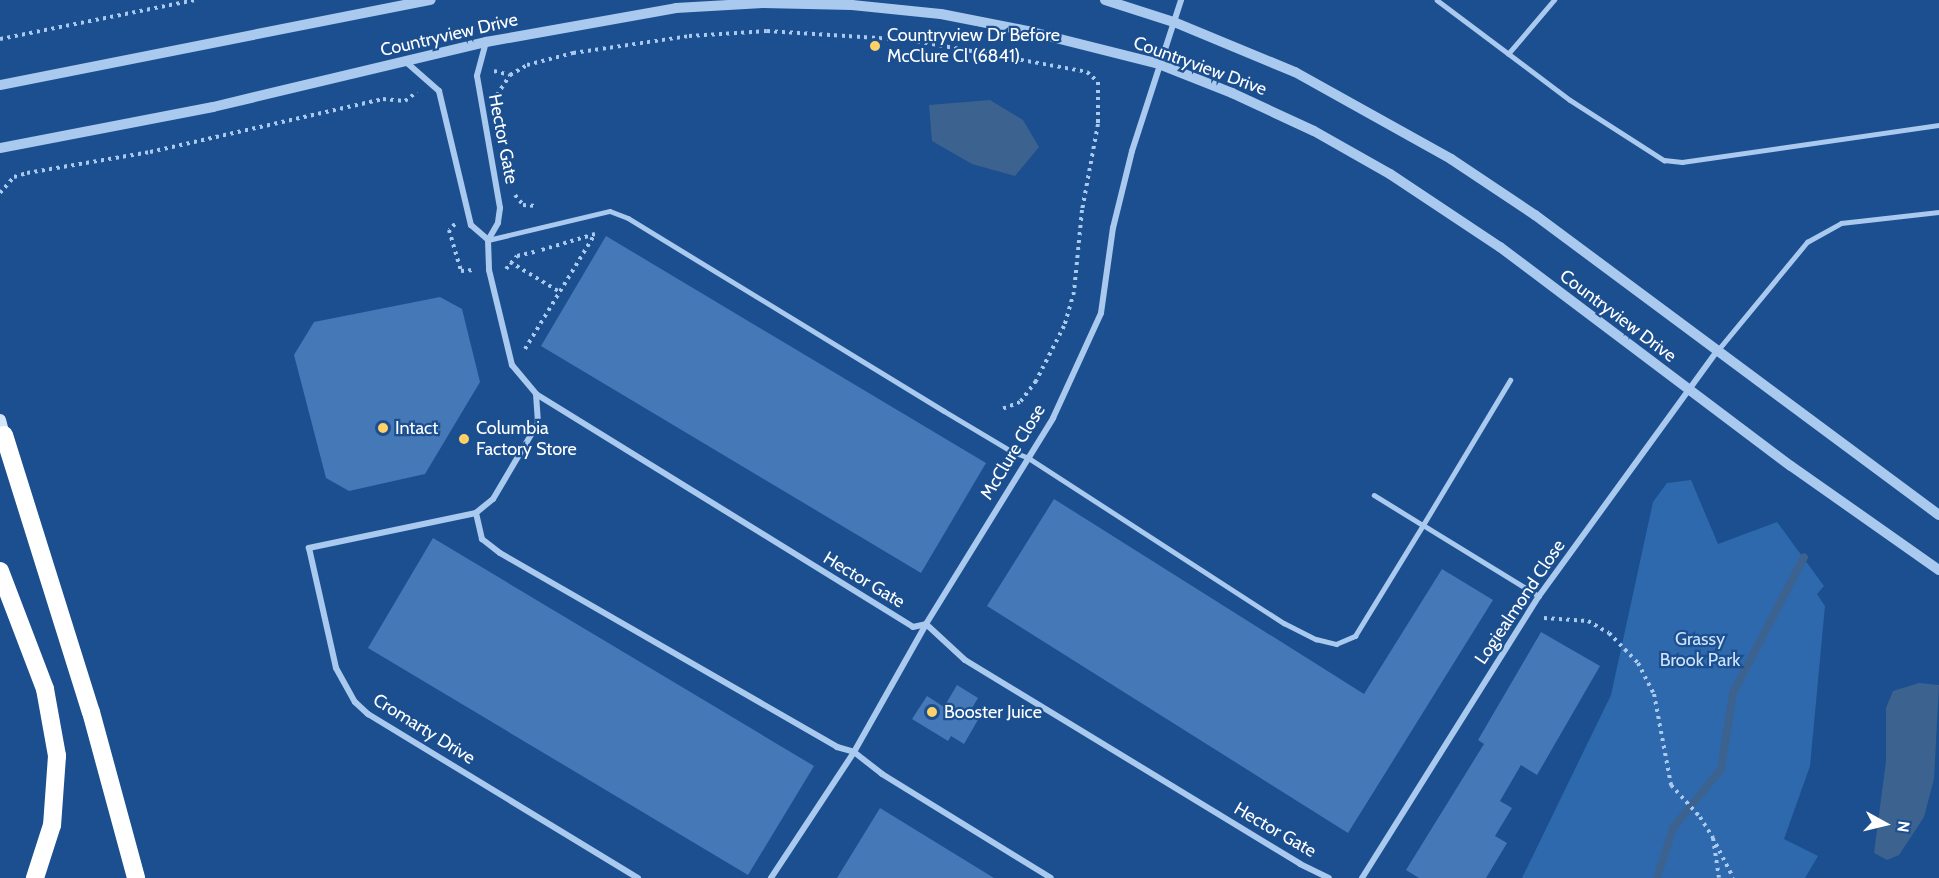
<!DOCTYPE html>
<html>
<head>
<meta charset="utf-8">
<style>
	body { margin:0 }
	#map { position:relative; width:1939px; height:878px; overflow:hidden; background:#1b4f8f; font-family:Cabin,sans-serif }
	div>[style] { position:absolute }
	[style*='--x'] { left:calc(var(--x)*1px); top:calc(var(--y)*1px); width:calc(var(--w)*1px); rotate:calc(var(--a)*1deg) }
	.green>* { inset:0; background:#2e69ad }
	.water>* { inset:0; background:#3c6290 }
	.stream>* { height:8px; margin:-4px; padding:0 4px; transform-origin:4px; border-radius:4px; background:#3c6290 }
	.building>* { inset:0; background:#4478b7 }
	.path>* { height:4px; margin-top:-2px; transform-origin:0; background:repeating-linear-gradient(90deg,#a9c9ee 0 3px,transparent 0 7.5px) }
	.service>* { height:4.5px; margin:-2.25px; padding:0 2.25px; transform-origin:2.25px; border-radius:2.25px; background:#a9c9ee }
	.minor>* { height:6px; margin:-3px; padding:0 3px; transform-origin:3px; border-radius:3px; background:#a9c9ee }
	.tertiary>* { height:10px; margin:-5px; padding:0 5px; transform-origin:5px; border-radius:5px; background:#a9c9ee }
	.secondary>* { height:12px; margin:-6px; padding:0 6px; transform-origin:6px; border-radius:6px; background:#d6e6fa }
	.motorway>* { height:18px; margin:-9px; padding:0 9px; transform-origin:9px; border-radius:9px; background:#fff }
	.dots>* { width:16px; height:16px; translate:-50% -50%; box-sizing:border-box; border:3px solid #1b4f8f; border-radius:50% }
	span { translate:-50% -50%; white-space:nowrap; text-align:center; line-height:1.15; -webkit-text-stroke:4.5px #1b4f8f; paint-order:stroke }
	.street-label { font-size:18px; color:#fff }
	.poi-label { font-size:18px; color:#fff }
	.left { translate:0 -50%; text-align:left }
	.park-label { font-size:18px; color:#cfe3fa }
	.north { position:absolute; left:1855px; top:794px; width:60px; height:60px; -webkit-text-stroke:4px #1b4f8f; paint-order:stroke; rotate:98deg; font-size:16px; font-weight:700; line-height:24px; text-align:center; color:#fff }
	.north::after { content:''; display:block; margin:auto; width:21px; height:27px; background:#fff; clip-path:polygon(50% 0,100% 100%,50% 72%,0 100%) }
</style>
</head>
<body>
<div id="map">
	<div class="green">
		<div style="clip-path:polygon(1691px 480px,1718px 544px,1777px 522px,1824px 586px,1817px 594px,1825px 606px,1810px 766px,1784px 839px,1818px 856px,1805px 878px,1522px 878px,1611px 695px,1653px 502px,1667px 483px)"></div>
	</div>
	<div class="water">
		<div style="clip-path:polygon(990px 100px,1023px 120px,1039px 147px,1015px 176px,972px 164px,932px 141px,929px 105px)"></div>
		<div style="clip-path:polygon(1919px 683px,1939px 685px,1934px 779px,1924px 817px,1899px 855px,1887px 860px,1874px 853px,1886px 761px,1886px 708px,1893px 691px)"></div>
	</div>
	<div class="stream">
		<div style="--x:1657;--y:878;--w:52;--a:-72.3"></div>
		<div style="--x:1673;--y:828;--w:76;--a:-50.9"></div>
		<div style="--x:1721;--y:769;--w:77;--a:-81"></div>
		<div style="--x:1733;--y:693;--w:153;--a:-62.4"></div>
	</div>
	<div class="building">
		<div style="clip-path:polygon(606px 236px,986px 463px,921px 573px,541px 346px)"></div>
		<div style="clip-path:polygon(440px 297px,462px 309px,480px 382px,425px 474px,349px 491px,326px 478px,294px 355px,314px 322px)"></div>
		<div style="clip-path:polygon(1054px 499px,1364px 694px,1442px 569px,1493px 600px,1348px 833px,987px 606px)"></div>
		<div style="clip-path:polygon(433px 538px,814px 766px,748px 875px,368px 648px)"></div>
		<div style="clip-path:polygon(1541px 632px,1600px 666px,1537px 775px,1521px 765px,1500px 801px,1512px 808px,1495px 836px,1507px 843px,1486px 878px,1419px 878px,1406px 870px,1484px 744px,1478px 740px)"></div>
		<div style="clip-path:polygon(957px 685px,978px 698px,972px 708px,979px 718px,964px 744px,951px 736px,948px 741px,912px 719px,927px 696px,944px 707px)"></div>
		<div style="clip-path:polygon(880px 808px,994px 878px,837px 878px)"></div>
	</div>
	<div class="path">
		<div style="--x:0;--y:39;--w:199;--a:-11.3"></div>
		<div style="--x:494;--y:71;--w:16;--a:14"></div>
		<div style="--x:497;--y:95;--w:24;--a:-57"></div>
		<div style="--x:510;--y:75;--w:20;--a:-30"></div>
		<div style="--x:527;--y:65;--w:48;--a:-14.6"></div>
		<div style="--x:573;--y:53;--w:117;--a:-8.3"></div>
		<div style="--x:689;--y:36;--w:78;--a:-3.7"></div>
		<div style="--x:767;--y:31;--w:143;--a:3.6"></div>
		<div style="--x:910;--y:40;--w:180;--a:10.2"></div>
		<div style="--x:1087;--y:72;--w:15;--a:42"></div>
		<div style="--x:1098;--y:82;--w:42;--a:90"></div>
		<div style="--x:1098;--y:124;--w:87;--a:100.5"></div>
		<div style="--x:1082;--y:210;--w:82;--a:95.6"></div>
		<div style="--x:1074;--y:292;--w:35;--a:106"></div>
		<div style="--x:1064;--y:326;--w:62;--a:117"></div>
		<div style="--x:1036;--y:381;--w:26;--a:127"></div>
		<div style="--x:1020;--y:402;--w:22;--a:159"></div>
		<div style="--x:0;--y:193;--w:21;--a:-49"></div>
		<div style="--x:14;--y:177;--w:14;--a:-17"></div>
		<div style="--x:27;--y:173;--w:125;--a:-9.7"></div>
		<div style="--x:150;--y:152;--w:239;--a:-12.8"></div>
		<div style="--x:383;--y:99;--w:22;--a:5"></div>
		<div style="--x:405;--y:101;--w:15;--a:-37"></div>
		<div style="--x:515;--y:195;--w:13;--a:51"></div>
		<div style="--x:523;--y:205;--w:14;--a:4"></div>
		<div style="--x:455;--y:224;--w:8;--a:135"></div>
		<div style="--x:449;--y:230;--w:43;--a:73.7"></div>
		<div style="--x:461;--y:271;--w:13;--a:-4"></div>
		<div style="--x:510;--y:262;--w:58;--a:31"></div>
		<div style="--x:506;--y:269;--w:17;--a:-50"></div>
		<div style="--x:517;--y:256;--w:22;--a:-13"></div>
		<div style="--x:525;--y:349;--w:135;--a:-58.7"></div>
		<div style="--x:595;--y:234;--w:59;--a:163.4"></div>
		<div style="--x:1544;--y:618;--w:44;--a:3.9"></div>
		<div style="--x:1588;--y:621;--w:24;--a:30"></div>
		<div style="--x:1609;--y:633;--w:42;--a:46"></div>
		<div style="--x:1638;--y:663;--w:35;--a:63"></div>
		<div style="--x:1654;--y:694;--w:93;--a:79.4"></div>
		<div style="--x:1671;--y:785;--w:43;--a:47.8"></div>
		<div style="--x:1700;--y:817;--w:25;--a:58"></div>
		<div style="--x:1713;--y:838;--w:40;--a:81.5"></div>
		<div style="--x:1716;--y:844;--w:38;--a:63"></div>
	</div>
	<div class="service">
		<div style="--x:1437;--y:0;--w:166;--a:36.9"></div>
		<div style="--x:1570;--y:100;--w:112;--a:32.6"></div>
		<div style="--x:1664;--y:160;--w:18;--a:6"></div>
		<div style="--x:1682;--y:162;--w:260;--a:-8.2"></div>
		<div style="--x:1508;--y:54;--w:71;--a:-49.6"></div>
		<div style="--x:488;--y:240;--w:125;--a:-13.4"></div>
		<div style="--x:610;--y:211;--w:19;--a:21"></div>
		<div style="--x:628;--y:218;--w:370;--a:31.4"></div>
		<div style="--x:944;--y:411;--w:78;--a:30.8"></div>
		<div style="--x:1011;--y:451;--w:17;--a:21"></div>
		<div style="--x:1027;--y:457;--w:306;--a:32.9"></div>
		<div style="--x:1284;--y:623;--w:36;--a:27"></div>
		<div style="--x:1316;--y:639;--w:21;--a:14"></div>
		<div style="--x:1336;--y:644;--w:21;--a:-23"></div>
		<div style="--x:1355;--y:636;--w:130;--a:-58.5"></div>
		<div style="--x:1423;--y:525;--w:136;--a:31.5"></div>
		<div style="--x:1718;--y:350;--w:140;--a:-50.5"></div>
		<div style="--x:1807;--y:242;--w:39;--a:-29"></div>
		<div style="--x:1841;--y:223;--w:99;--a:-6.4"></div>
		<div style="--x:1374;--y:495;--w:57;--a:31.5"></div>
		<div style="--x:1423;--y:525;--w:169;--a:-59"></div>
	</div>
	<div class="minor">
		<div style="--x:486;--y:42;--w:35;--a:105"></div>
		<div style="--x:477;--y:76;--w:134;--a:80.1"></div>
		<div style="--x:500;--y:208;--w:15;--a:98"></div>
		<div style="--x:498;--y:223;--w:20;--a:120"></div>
		<div style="--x:488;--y:240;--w:30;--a:88"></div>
		<div style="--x:489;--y:270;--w:98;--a:76.4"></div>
		<div style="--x:512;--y:365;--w:38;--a:50"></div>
		<div style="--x:536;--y:394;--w:29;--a:86"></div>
		<div style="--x:538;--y:423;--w:88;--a:120.6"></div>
		<div style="--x:493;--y:499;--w:22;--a:141"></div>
		<div style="--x:476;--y:513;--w:171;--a:168.2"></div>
		<div style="--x:309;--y:548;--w:123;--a:77.3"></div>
		<div style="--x:336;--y:668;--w:39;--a:61"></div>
		<div style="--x:355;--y:702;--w:18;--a:43"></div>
		<div style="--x:368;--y:714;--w:316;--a:31.3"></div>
		<div style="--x:406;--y:62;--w:44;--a:41.3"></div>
		<div style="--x:439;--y:91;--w:138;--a:76.6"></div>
		<div style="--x:471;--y:225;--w:23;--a:41"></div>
		<div style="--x:536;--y:394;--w:443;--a:31.7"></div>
		<div style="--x:913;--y:627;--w:13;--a:-13"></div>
		<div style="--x:926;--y:624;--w:53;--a:42.7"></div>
		<div style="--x:965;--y:660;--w:392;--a:31.3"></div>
		<div style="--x:1300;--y:864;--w:32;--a:26"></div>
		<div style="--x:476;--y:513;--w:27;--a:77"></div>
		<div style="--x:482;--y:539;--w:23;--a:38"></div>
		<div style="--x:500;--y:553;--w:389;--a:29.9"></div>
		<div style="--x:837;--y:747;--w:18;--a:16"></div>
		<div style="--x:854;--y:752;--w:36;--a:38"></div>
		<div style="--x:882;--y:774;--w:198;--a:31.6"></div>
		<div style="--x:771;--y:878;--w:151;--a:-56.6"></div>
		<div style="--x:854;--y:752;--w:147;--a:-60.6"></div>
		<div style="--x:926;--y:624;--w:242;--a:-58.3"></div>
		<div style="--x:1053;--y:418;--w:115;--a:-65.4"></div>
		<div style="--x:1101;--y:313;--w:86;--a:-82"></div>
		<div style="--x:1113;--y:228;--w:79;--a:-76.1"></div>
		<div style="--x:1132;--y:151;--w:159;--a:-72"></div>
		<div style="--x:1362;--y:878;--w:333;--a:-57.9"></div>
		<div style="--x:1539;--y:596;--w:301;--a:-54"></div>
	</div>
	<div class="tertiary">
		<div style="--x:1105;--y:0;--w:72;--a:17.7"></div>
		<div style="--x:1174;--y:22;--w:131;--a:22.5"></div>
		<div style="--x:1295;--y:72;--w:179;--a:29.1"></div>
		<div style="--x:1451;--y:159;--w:101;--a:33.7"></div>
		<div style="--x:1535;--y:215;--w:503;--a:36.6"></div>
		<div style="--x:0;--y:85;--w:439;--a:-11.2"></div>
		<div style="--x:0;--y:148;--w:217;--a:-10.9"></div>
		<div style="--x:213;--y:107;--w:281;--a:-13.4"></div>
		<div style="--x:486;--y:42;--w:193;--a:-10.1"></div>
		<div style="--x:676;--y:8;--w:87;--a:-3.3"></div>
		<div style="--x:763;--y:3;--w:89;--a:1.3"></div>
		<div style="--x:852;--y:5;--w:89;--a:5.8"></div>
		<div style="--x:941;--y:14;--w:89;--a:11.1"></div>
		<div style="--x:1028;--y:31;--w:135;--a:14.1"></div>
		<div style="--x:1159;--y:64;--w:79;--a:21.7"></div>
		<div style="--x:1232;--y:93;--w:90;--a:24.9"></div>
		<div style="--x:1314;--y:131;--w:87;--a:29.5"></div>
		<div style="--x:1390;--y:174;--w:132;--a:33.6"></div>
		<div style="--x:1500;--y:247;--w:364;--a:37"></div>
		<div style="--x:1791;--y:466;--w:181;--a:35.1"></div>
	</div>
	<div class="secondary">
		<div style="--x:0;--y:420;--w:16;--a:75"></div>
	</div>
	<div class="motorway">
		<div style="--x:4;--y:435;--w:290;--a:72.6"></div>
		<div style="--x:91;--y:712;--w:172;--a:74.8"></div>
		<div style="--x:0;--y:571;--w:126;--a:69.1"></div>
		<div style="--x:45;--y:689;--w:68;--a:79.8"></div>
		<div style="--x:57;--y:756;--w:69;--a:94.1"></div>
		<div style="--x:52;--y:825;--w:56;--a:107.8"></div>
	</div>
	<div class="dots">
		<div style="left:875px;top:46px;background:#ffd166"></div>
		<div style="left:383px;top:428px;background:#ffd166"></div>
		<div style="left:464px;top:439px;background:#ffd166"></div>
		<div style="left:932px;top:712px;background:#ffd166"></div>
	</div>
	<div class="street-label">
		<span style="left:449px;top:35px;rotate:-13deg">Countryview Drive</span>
		<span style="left:1200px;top:66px;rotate:20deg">Countryview Drive</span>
		<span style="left:503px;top:139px;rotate:79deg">Hector Gate</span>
		<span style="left:1618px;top:316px;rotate:37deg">Countryview Drive</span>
		<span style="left:1013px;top:452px;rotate:-59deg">McClure Close</span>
		<span style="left:864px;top:580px;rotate:31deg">Hector Gate</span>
		<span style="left:1520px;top:602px;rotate:-56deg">Logiealmond Close</span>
		<span style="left:424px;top:729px;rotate:32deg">Cromarty Drive</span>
		<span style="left:1275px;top:830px;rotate:30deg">Hector Gate</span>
	</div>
	<div class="poi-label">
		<span class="left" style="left:887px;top:46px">Countryview Dr Before<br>McClure Cl (6841)</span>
		<span class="left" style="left:395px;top:428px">Intact</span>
		<span class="left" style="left:476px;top:439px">Columbia<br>Factory Store</span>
		<span class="left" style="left:944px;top:712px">Booster Juice</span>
	</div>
	<div class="park-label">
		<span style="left:1700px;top:650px">Grassy<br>Brook Park</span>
	</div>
	<div class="north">N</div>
</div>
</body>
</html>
